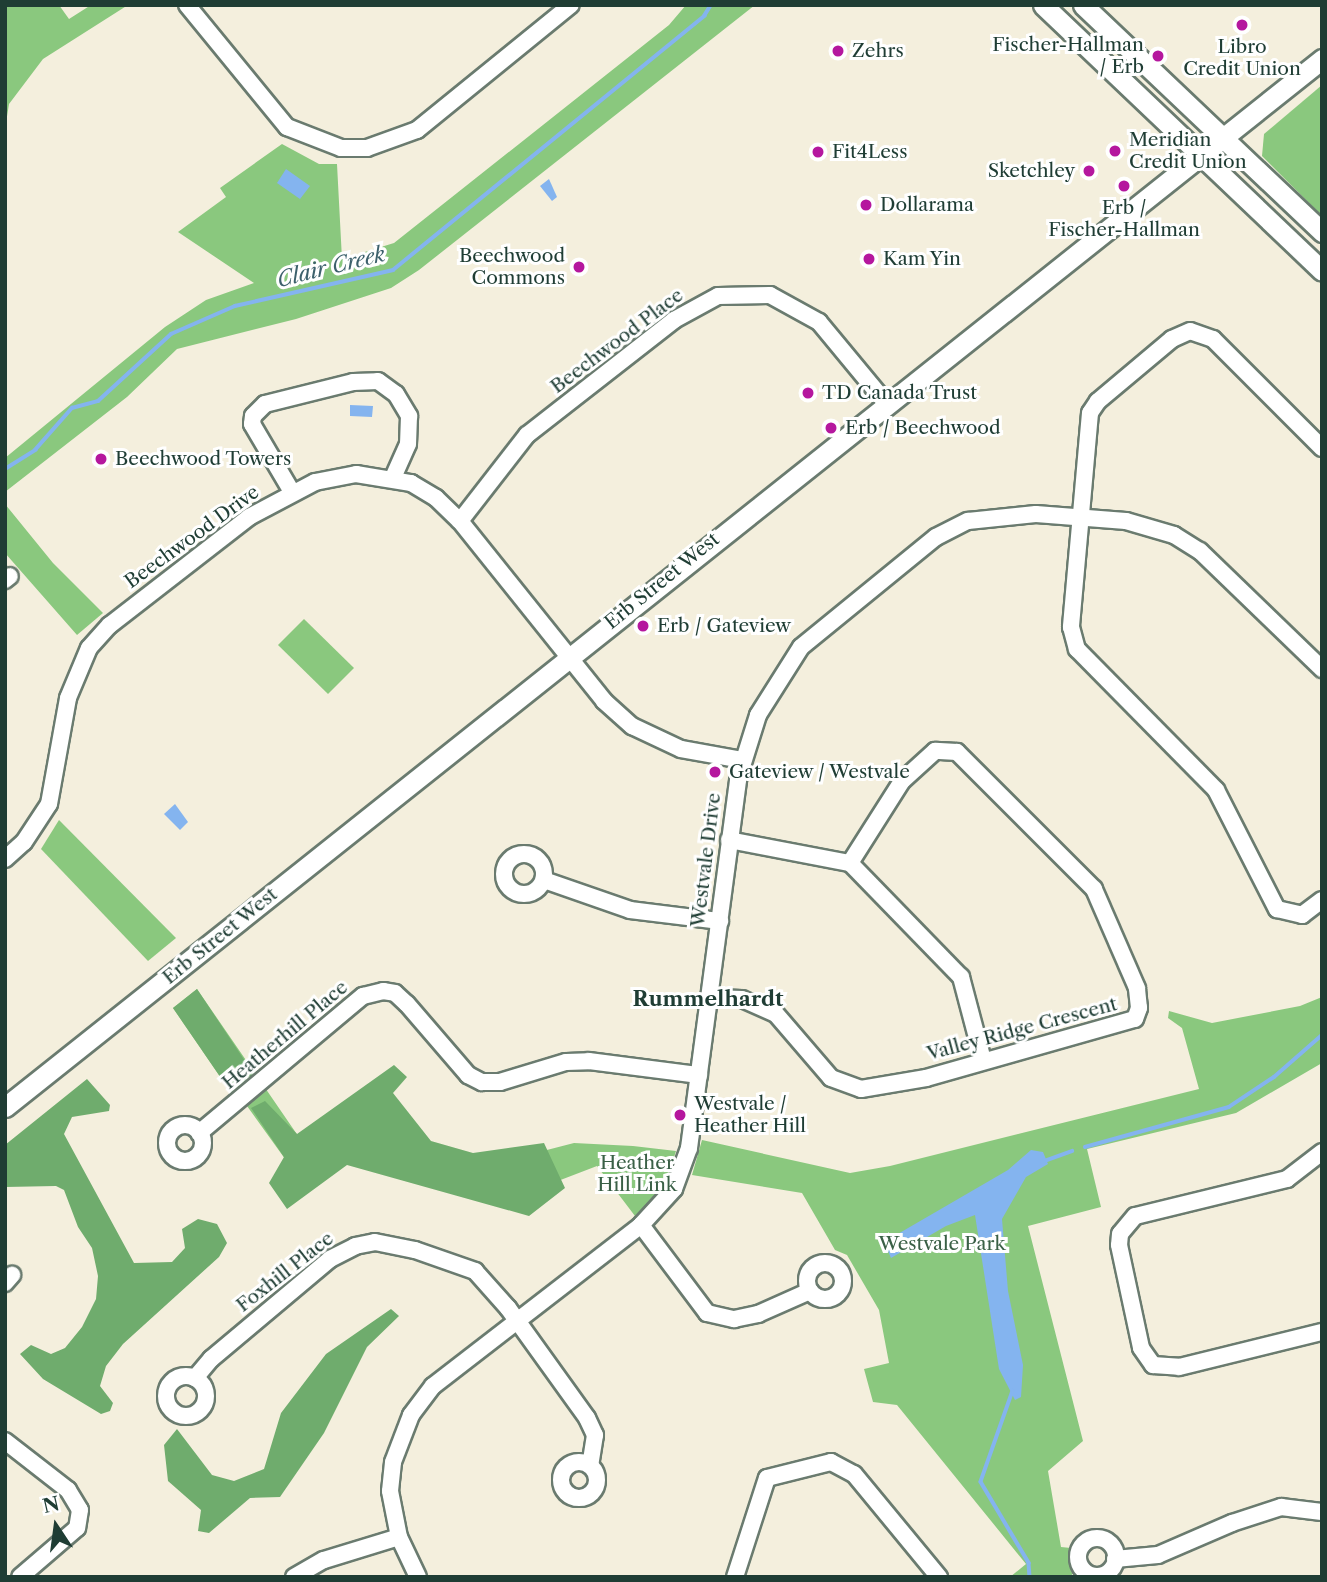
<!DOCTYPE html>
<html>
<head>
<meta charset="utf-8">
<style>
	body { margin:0 }
	#map { position:relative; width:1327px; height:1582px; overflow:hidden; background:#f4efdd; font-family:"Libre Caslon Text",serif }
	div>[style] { position:absolute }
	[style*='--x'] { left:calc(var(--x)*1px); top:calc(var(--y)*1px); width:calc(var(--w)*1px); rotate:calc(var(--a)*1deg) }
	.green>* { inset:0; background:#8ac87e }
	.forest>* { inset:0; background:#6fac6d }
	.water>* { inset:0; background:#84b4ef }
	.stream>* { height:3.5px; margin:-1.75px; padding:0 1.75px; transform-origin:1.75px; border-radius:1.75px; background:#84b4ef }
	.roads { filter:drop-shadow(2px 0 #6a7b6f) drop-shadow(-2px 0 #6a7b6f) drop-shadow(0 2px #6a7b6f) drop-shadow(0 -2px #6a7b6f) }
	.minor>* { height:16px; margin:-8px; padding:0 8px; transform-origin:8px; border-radius:8px; background:#fff }
	.minor>.ring { margin:-8px; padding:0; box-sizing:content-box; background:none; border:16px solid #fff; border-radius:50% }
	.major>* { height:19px; margin:-9.5px; padding:0 9.5px; transform-origin:9.5px; border-radius:9.5px; background:#fff }
	.dots>* { width:19px; height:19px; translate:-50% -50%; box-sizing:border-box; border:4px solid #fff; border-radius:50% }
	span { translate:-50% -50%; white-space:nowrap; text-align:center; line-height:1.15; -webkit-text-stroke:6px #fff; paint-order:stroke }
	.poi-label { font-size:19px; color:#1f3d34 }
	.right { translate:-100% -50%; text-align:right }
	.left { translate:0 -50%; text-align:left }
	.street-label { font-size:19px; color:#1f3d34 }
	.park-label { font-size:19px; color:#3a6046 }
	.water-label { font-size:21px; color:#3d616c; font-style:italic }
	.neighbourhood-label { font-size:21px; color:#1f3d34; font-weight:700 }
	.frame { position:absolute; inset:0; border:7px solid #1f3d34; pointer-events:none }
	.north { position:absolute; left:21px; top:1491px; width:70px; height:70px; -webkit-text-stroke:5px #fff; paint-order:stroke; rotate:347deg; font-size:19px; font-weight:700; line-height:28px; text-align:center; color:#1f3d34 }
	.north::after { content:''; display:block; margin:auto; width:24px; height:32px; background:#1f3d34; clip-path:polygon(50% 0,100% 100%,50% 72%,0 100%) }
</style>
</head>
<body>
<div id="map">
	<div class="green">
		<div style="clip-path:polygon(5px 5px,59px 5px,69px 19px,91px 5px,128px 5px,43px 59px,9px 104px,5px 129px)"></div>
		<div style="clip-path:polygon(686px 5px,755px 5px,419px 270px,391px 288px,296px 319px,177px 349px,127px 397px,5px 492px,5px 458px,165px 327px,206px 300px,254px 283px,178px 232px,226px 197px,220px 188px,282px 144px,319px 164px,337px 164px,342px 259px,394px 243px,669px 25px)"></div>
		<div style="clip-path:polygon(1322px 85px,1322px 216px,1262px 156px,1264px 134px)"></div>
		<div style="clip-path:polygon(5px 504px,53px 563px,103px 613px,77px 635px,5px 553px)"></div>
		<div style="clip-path:polygon(304px 619px,354px 668px,328px 694px,278px 645px)"></div>
		<div style="clip-path:polygon(59px 820px,176px 938px,148px 961px,41px 849px)"></div>
		<div style="clip-path:polygon(197px 989px,305px 1146px,512px 1159px,574px 1143px,633px 1146px,676px 1151px,670px 1170px,659px 1192px,635px 1216px,597px 1166px,511px 1199px,354px 1157px,293px 1170px,247px 1106px,234px 1097px,173px 1008px)"></div>
		<div style="clip-path:polygon(1322px 997px,1322px 1063px,1236px 1113px,1087px 1149px,1101px 1207px,1028px 1226px,1083px 1441px,1048px 1471px,1061px 1547px,1071px 1548px,1075px 1571px,1070px 1577px,1010px 1577px,1026px 1564px,897px 1405px,873px 1402px,864px 1369px,889px 1363px,879px 1310px,847px 1255px,835px 1250px,802px 1193px,692px 1175px,702px 1140px,850px 1173px,890px 1166px,1199px 1089px,1182px 1028px,1168px 1018px,1169px 1011px,1212px 1023px,1300px 1006px)"></div>
	</div>
	<div class="forest">
		<div style="clip-path:polygon(197px 989px,257px 1079px,234px 1097px,173px 1008px)"></div>
		<div style="clip-path:polygon(394px 1065px,407px 1077px,393px 1093px,431px 1141px,473px 1153px,544px 1143px,565px 1188px,529px 1216px,347px 1165px,287px 1209px,269px 1183px,284px 1157px,251px 1108px,265px 1101px,297px 1134px)"></div>
		<div style="clip-path:polygon(87px 1079px,110px 1105px,109px 1111px,72px 1117px,64px 1134px,134px 1263px,172px 1262px,185px 1248px,182px 1229px,198px 1219px,217px 1224px,227px 1243px,219px 1257px,123px 1344px,106px 1366px,100px 1386px,113px 1403px,110px 1411px,101px 1414px,43px 1379px,20px 1354px,31px 1345px,51px 1354px,65px 1348px,82px 1327px,96px 1299px,98px 1276px,92px 1248px,78px 1227px,64px 1190px,56px 1186px,5px 1187px,5px 1145px)"></div>
		<div style="clip-path:polygon(391px 1309px,399px 1316px,367px 1347px,324px 1433px,280px 1497px,250px 1498px,209px 1533px,198px 1531px,201px 1510px,168px 1481px,164px 1445px,177px 1429px,212px 1475px,234px 1481px,264px 1469px,281px 1413px,326px 1354px)"></div>
	</div>
	<div class="water">
		<div style="clip-path:polygon(286px 169px,310px 186px,300px 199px,277px 183px)"></div>
		<div style="clip-path:polygon(549px 179px,557px 197px,552px 201px,540px 186px)"></div>
		<div style="clip-path:polygon(350px 405px,373px 406px,372px 417px,350px 416px)"></div>
		<div style="clip-path:polygon(175px 804px,188px 822px,180px 830px,164px 814px)"></div>
		<div style="clip-path:polygon(1031px 1150px,1043px 1152px,1048px 1164px,1026px 1177px,1002px 1219px,1008px 1291px,1023px 1365px,1021px 1397px,1015px 1400px,999px 1369px,975px 1215px,946px 1226px,891px 1258px,884px 1242px,1008px 1170px)"></div>
	</div>
	<div class="stream">
		<div style="--x:5;--y:469;--w:36;--a:-32"></div>
		<div style="--x:35;--y:450;--w:56;--a:-48.6"></div>
		<div style="--x:72;--y:408;--w:27;--a:-15"></div>
		<div style="--x:98;--y:401;--w:99;--a:-42.5"></div>
		<div style="--x:171;--y:334;--w:70;--a:-23.6"></div>
		<div style="--x:235;--y:306;--w:162;--a:-12.8"></div>
		<div style="--x:393;--y:270;--w:402;--a:-39.2"></div>
		<div style="--x:704;--y:16;--w:13;--a:-58"></div>
		<div style="--x:1085;--y:1147;--w:149;--a:-15.5"></div>
		<div style="--x:1229;--y:1107;--w:54;--a:-33.7"></div>
		<div style="--x:1274;--y:1077;--w:64;--a:-41.2"></div>
		<div style="--x:1042;--y:1162;--w:32;--a:-20"></div>
		<div style="--x:1013;--y:1391;--w:96;--a:109.4"></div>
		<div style="--x:981;--y:1482;--w:94;--a:59.3"></div>
		<div style="--x:1029;--y:1563;--w:14;--a:86"></div>
	</div>
	<div class="roads">
		<div class="minor">
			<div style="--x:187;--y:5;--w:158;--a:50.7"></div>
			<div style="--x:287;--y:127;--w:58;--a:21.3"></div>
			<div style="--x:341;--y:148;--w:26;--a:0"></div>
			<div style="--x:367;--y:148;--w:53;--a:-19.8"></div>
			<div style="--x:417;--y:130;--w:198;--a:-39.1"></div>
			<div style="--x:1322;--y:448;--w:154;--a:-135"></div>
			<div style="--x:1213;--y:339;--w:24;--a:-161"></div>
			<div style="--x:1190;--y:331;--w:20;--a:156"></div>
			<div style="--x:1172;--y:339;--w:97;--a:140"></div>
			<div style="--x:1098;--y:401;--w:14;--a:124"></div>
			<div style="--x:1090;--y:413;--w:215;--a:95.1"></div>
			<div style="--x:1071;--y:627;--w:23;--a:75"></div>
			<div style="--x:1077;--y:649;--w:198;--a:45.4"></div>
			<div style="--x:1216;--y:790;--w:134;--a:62.9"></div>
			<div style="--x:1277;--y:909;--w:26;--a:13"></div>
			<div style="--x:1302;--y:915;--w:25;--a:-37"></div>
			<div style="--x:292;--y:492;--w:79;--a:-120.5"></div>
			<div style="--x:252;--y:424;--w:8;--a:-83"></div>
			<div style="--x:253;--y:416;--w:17;--a:-45"></div>
			<div style="--x:265;--y:404;--w:91;--a:-14"></div>
			<div style="--x:353;--y:382;--w:25;--a:-2"></div>
			<div style="--x:378;--y:381;--w:22;--a:36"></div>
			<div style="--x:396;--y:394;--w:26;--a:59"></div>
			<div style="--x:409;--y:416;--w:28;--a:92"></div>
			<div style="--x:408;--y:444;--w:37;--a:114"></div>
			<div style="--x:460;--y:521;--w:109;--a:-52.1"></div>
			<div style="--x:527;--y:435;--w:187;--a:-38"></div>
			<div style="--x:674;--y:320;--w:50;--a:-28.6"></div>
			<div style="--x:718;--y:296;--w:52;--a:-1.1"></div>
			<div style="--x:770;--y:295;--w:56;--a:28.9"></div>
			<div style="--x:819;--y:322;--w:105;--a:50.4"></div>
			<div style="--x:5;--y:580;--w:6;--a:-39"></div>
			<div style="--x:729;--y:840;--w:123;--a:10.8"></div>
			<div style="--x:850;--y:863;--w:159;--a:45.8"></div>
			<div style="--x:961;--y:977;--w:86;--a:75.2"></div>
			<div class="ring" style="left:504px;top:854px;width:24px;height:24px"></div>
			<div style="--x:5;--y:859;--w:25;--a:-42"></div>
			<div style="--x:24;--y:842;--w:45;--a:-56.7"></div>
			<div style="--x:49;--y:804;--w:108;--a:-79.8"></div>
			<div style="--x:68;--y:698;--w:54;--a:-67.2"></div>
			<div style="--x:89;--y:648;--w:31;--a:-48"></div>
			<div style="--x:110;--y:625;--w:176;--a:-37.8"></div>
			<div style="--x:249;--y:517;--w:75;--a:-27.9"></div>
			<div style="--x:315;--y:482;--w:42;--a:-11"></div>
			<div style="--x:356;--y:474;--w:56;--a:9.3"></div>
			<div style="--x:411;--y:483;--w:29;--a:31"></div>
			<div style="--x:436;--y:498;--w:33;--a:44"></div>
			<div style="--x:460;--y:521;--w:231;--a:51.3"></div>
			<div style="--x:604;--y:701;--w:38;--a:42"></div>
			<div style="--x:632;--y:726;--w:54;--a:25.1"></div>
			<div style="--x:681;--y:749;--w:63;--a:10.1"></div>
			<div style="--x:544;--y:880;--w:91;--a:19.2"></div>
			<div style="--x:630;--y:910;--w:91;--a:7"></div>
			<div style="--x:711;--y:998;--w:31;--a:2"></div>
			<div style="--x:742;--y:999;--w:37;--a:24"></div>
			<div style="--x:776;--y:1014;--w:84;--a:49.3"></div>
			<div style="--x:831;--y:1078;--w:32;--a:20"></div>
			<div style="--x:861;--y:1089;--w:66;--a:-9.6"></div>
			<div style="--x:926;--y:1078;--w:217;--a:-15.8"></div>
			<div style="--x:1135;--y:1019;--w:12;--a:-70"></div>
			<div style="--x:1139;--y:1008;--w:20;--a:-96"></div>
			<div style="--x:1137;--y:988;--w:108;--a:-113.5"></div>
			<div style="--x:1094;--y:889;--w:194;--a:-135"></div>
			<div style="--x:957;--y:752;--w:22;--a:-177"></div>
			<div style="--x:935;--y:751;--w:45;--a:137.7"></div>
			<div style="--x:902;--y:781;--w:97;--a:122.4"></div>
			<div class="ring" style="left:167px;top:1125px;width:20px;height:20px"></div>
			<div style="--x:199;--y:1133;--w:214;--a:-39.9"></div>
			<div style="--x:363;--y:996;--w:21;--a:-14"></div>
			<div style="--x:383;--y:991;--w:12;--a:9"></div>
			<div style="--x:395;--y:993;--w:16;--a:43"></div>
			<div style="--x:407;--y:1004;--w:94;--a:49.3"></div>
			<div style="--x:468;--y:1075;--w:16;--a:27"></div>
			<div style="--x:482;--y:1082;--w:18;--a:0"></div>
			<div style="--x:500;--y:1082;--w:69;--a:-16.9"></div>
			<div style="--x:566;--y:1062;--w:23;--a:-2"></div>
			<div style="--x:589;--y:1061;--w:111;--a:7.3"></div>
			<div style="--x:1322;--y:1152;--w:44;--a:142.4"></div>
			<div style="--x:1287;--y:1179;--w:156;--a:166.3"></div>
			<div style="--x:1135;--y:1216;--w:23;--a:130"></div>
			<div style="--x:1120;--y:1234;--w:11;--a:95"></div>
			<div style="--x:1119;--y:1245;--w:105;--a:77.9"></div>
			<div style="--x:1141;--y:1348;--w:21;--a:55"></div>
			<div style="--x:1153;--y:1365;--w:26;--a:4"></div>
			<div style="--x:1179;--y:1367;--w:147;--a:-13.8"></div>
			<div style="--x:641;--y:1225;--w:110;--a:53.1"></div>
			<div style="--x:707;--y:1313;--w:28;--a:13"></div>
			<div style="--x:734;--y:1319;--w:25;--a:-12"></div>
			<div style="--x:758;--y:1314;--w:57;--a:-23.9"></div>
			<div class="ring" style="left:807px;top:1263px;width:20px;height:20px"></div>
			<div style="--x:5;--y:1283;--w:11;--a:-49"></div>
			<div class="ring" style="left:166px;top:1376px;width:24px;height:24px"></div>
			<div style="--x:195;--y:1378;--w:25;--a:-50"></div>
			<div style="--x:211;--y:1359;--w:155;--a:-40"></div>
			<div style="--x:330;--y:1259;--w:28;--a:-27"></div>
			<div style="--x:355;--y:1246;--w:20;--a:-11"></div>
			<div style="--x:375;--y:1242;--w:41;--a:11.3"></div>
			<div style="--x:415;--y:1250;--w:64;--a:19.3"></div>
			<div style="--x:475;--y:1271;--w:50;--a:48.3"></div>
			<div style="--x:508;--y:1308;--w:135;--a:54.3"></div>
			<div style="--x:587;--y:1418;--w:19;--a:65"></div>
			<div style="--x:595;--y:1435;--w:31;--a:99"></div>
			<div style="--x:5;--y:1441;--w:80;--a:37.9"></div>
			<div style="--x:68;--y:1490;--w:23;--a:59"></div>
			<div style="--x:80;--y:1510;--w:18;--a:99"></div>
			<div style="--x:77;--y:1528;--w:75;--a:139.3"></div>
			<div class="ring" style="left:561px;top:1462px;width:20px;height:20px"></div>
			<div class="ring" style="left:1078px;top:1538px;width:22px;height:22px"></div>
			<div style="--x:1115;--y:1559;--w:43;--a:-5.3"></div>
			<div style="--x:1158;--y:1555;--w:81;--a:-23.4"></div>
			<div style="--x:1232;--y:1523;--w:52;--a:-18.1"></div>
			<div style="--x:1281;--y:1507;--w:41;--a:7"></div>
			<div style="--x:294;--y:1577;--w:34;--a:-30"></div>
			<div style="--x:324;--y:1560;--w:78;--a:-17"></div>
			<div style="--x:418;--y:1577;--w:44;--a:-115.4"></div>
			<div style="--x:399;--y:1537;--w:47;--a:-101.1"></div>
			<div style="--x:390;--y:1491;--w:29;--a:-84"></div>
			<div style="--x:393;--y:1462;--w:50;--a:-69"></div>
			<div style="--x:411;--y:1415;--w:36;--a:-53"></div>
			<div style="--x:433;--y:1386;--w:263;--a:-37.7"></div>
			<div style="--x:641;--y:1225;--w:49;--a:-47.5"></div>
			<div style="--x:674;--y:1189;--w:44;--a:-69.9"></div>
			<div style="--x:689;--y:1148;--w:372;--a:-82.4"></div>
			<div style="--x:738;--y:779;--w:67;--a:-72.6"></div>
			<div style="--x:758;--y:715;--w:80;--a:-57.7"></div>
			<div style="--x:801;--y:647;--w:174;--a:-39.2"></div>
			<div style="--x:936;--y:537;--w:36;--a:-27"></div>
			<div style="--x:968;--y:521;--w:68;--a:-5.9"></div>
			<div style="--x:1036;--y:514;--w:90;--a:4.4"></div>
			<div style="--x:1126;--y:521;--w:50;--a:16.3"></div>
			<div style="--x:1174;--y:535;--w:31;--a:32"></div>
			<div style="--x:1200;--y:551;--w:170;--a:44"></div>
			<div style="--x:735;--y:1577;--w:104;--a:-72.1"></div>
			<div style="--x:767;--y:1478;--w:66;--a:-14"></div>
			<div style="--x:831;--y:1462;--w:26;--a:28"></div>
			<div style="--x:854;--y:1474;--w:134;--a:50.5"></div>
		</div>
		<div class="major">
			<div style="--x:1043;--y:5;--w:385;--a:43.6"></div>
			<div style="--x:1083;--y:5;--w:330;--a:43.5"></div>
			<div style="--x:5;--y:1107;--w:1683;--a:-38.51"></div>
		</div>
	</div>
	<div class="dots">
		<div style="left:1242px;top:25px;background:#b5179e"></div>
		<div style="left:838px;top:51px;background:#b5179e"></div>
		<div style="left:1158px;top:56px;background:#b5179e"></div>
		<div style="left:1115px;top:151px;background:#b5179e"></div>
		<div style="left:818px;top:152px;background:#b5179e"></div>
		<div style="left:1089px;top:171px;background:#b5179e"></div>
		<div style="left:1124px;top:186px;background:#b5179e"></div>
		<div style="left:866px;top:205px;background:#b5179e"></div>
		<div style="left:869px;top:259px;background:#b5179e"></div>
		<div style="left:579px;top:267px;background:#b5179e"></div>
		<div style="left:808px;top:393px;background:#b5179e"></div>
		<div style="left:831px;top:428px;background:#b5179e"></div>
		<div style="left:101px;top:459px;background:#b5179e"></div>
		<div style="left:643px;top:626px;background:#b5179e"></div>
		<div style="left:715px;top:772px;background:#b5179e"></div>
		<div style="left:680px;top:1115px;background:#b5179e"></div>
	</div>
	<div class="poi-label">
		<span class="right" style="left:1144px;top:56px">Fischer-Hallman<br>/ Erb</span>
		<span style="left:1242px;top:58px">Libro<br>Credit Union</span>
		<span class="left" style="left:852px;top:51px">Zehrs</span>
		<span class="left" style="left:1129px;top:151px">Meridian<br>Credit Union</span>
		<span class="left" style="left:832px;top:152px">Fit4Less</span>
		<span class="right" style="left:1075px;top:171px">Sketchley</span>
		<span class="left" style="left:880px;top:205px">Dollarama</span>
		<span style="left:1124px;top:219px">Erb /<br>Fischer-Hallman</span>
		<span class="right" style="left:565px;top:267px">Beechwood<br>Commons</span>
		<span class="left" style="left:883px;top:259px">Kam Yin</span>
		<span class="left" style="left:822px;top:393px">TD Canada Trust</span>
		<span class="left" style="left:845px;top:428px">Erb / Beechwood</span>
		<span class="left" style="left:115px;top:459px">Beechwood Towers</span>
		<span class="left" style="left:657px;top:626px">Erb / Gateview</span>
		<span class="left" style="left:729px;top:772px">Gateview / Westvale</span>
		<span class="left" style="left:694px;top:1115px">Westvale /<br>Heather Hill</span>
	</div>
	<div class="street-label">
		<span style="left:617px;top:341px;rotate:-37deg">Beechwood Place</span>
		<span style="left:192px;top:537px;rotate:-36deg">Beechwood Drive</span>
		<span style="left:662px;top:581px;rotate:-39deg">Erb Street West</span>
		<span style="left:706px;top:860px;rotate:-83deg">Westvale Drive</span>
		<span style="left:220px;top:936px;rotate:-39deg">Erb Street West</span>
		<span style="left:1022px;top:1029px;rotate:-15deg">Valley Ridge Crescent</span>
		<span style="left:285px;top:1035px;rotate:-40deg">Heatherhill Place</span>
		<span style="left:285px;top:1272px;rotate:-38deg">Foxhill Place</span>
	</div>
	<div class="park-label">
		<span style="left:637px;top:1174px">Heather<br>Hill Link</span>
		<span style="left:942px;top:1244px">Westvale Park</span>
	</div>
	<div class="water-label">
		<span style="left:331px;top:267px;rotate:-14deg">Clair Creek</span>
	</div>
	<div class="neighbourhood-label">
		<span style="left:708px;top:999px">Rummelhardt</span>
	</div>
	<div class="frame"></div>
	<div class="north">N</div>
</div>
</body>
</html>
